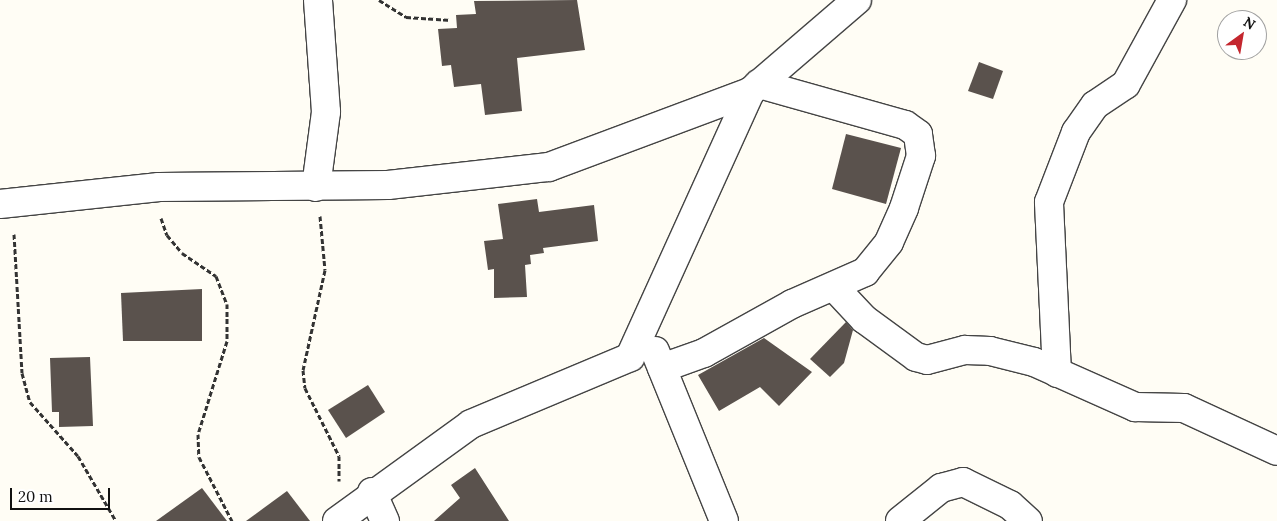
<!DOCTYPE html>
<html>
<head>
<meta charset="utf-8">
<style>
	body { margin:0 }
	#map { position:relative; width:1277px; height:521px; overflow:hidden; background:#fffdf5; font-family:Lora,serif }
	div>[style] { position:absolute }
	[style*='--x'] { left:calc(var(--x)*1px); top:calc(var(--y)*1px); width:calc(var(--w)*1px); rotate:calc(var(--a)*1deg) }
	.building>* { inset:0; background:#5a524d }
	.path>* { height:3px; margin-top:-1.5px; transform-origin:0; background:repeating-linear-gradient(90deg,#333 0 5px,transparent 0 7.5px) }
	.roads { filter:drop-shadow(1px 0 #444) drop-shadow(-1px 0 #444) drop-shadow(0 1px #444) drop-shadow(0 -1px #444) }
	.street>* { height:28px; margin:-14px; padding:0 14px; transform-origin:14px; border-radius:14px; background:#fff }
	span { translate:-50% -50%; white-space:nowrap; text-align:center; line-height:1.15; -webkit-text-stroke:5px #fff; paint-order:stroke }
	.north { position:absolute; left:1217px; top:10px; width:50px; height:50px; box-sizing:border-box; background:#fff; border:1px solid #a0a0a0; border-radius:50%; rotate:32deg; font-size:14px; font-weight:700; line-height:20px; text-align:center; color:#111 }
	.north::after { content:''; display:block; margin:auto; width:18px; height:22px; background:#c4262e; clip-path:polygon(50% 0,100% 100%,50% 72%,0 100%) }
	.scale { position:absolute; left:10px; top:488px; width:100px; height:22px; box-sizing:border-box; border:2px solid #111; border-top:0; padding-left:6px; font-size:15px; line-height:18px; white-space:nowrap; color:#111; -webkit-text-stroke:4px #fff; paint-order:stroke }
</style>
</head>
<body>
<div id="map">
	<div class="building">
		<div style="clip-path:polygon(577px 0,585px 50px,517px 58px,522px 111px,485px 115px,481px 84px,454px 87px,451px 65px,442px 66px,438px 29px,457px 28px,456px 15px,476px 14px,474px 1px)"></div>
		<div style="clip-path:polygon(979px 62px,1003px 71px,993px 99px,968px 91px)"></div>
		<div style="clip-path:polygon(846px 134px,901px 148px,886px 204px,832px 189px)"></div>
		<div style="clip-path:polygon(537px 199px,539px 212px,594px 205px,598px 241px,543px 248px,544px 253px,530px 255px,531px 264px,525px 265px,527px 297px,494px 298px,494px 269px,488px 270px,484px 241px,503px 239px,498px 204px)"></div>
		<div style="clip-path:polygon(202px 289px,202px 341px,123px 341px,121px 293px)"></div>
		<div style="clip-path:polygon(846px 322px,853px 330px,844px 363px,830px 377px,810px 359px)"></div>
		<div style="clip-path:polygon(764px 338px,812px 372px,779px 406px,760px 387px,719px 411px,698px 375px)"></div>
		<div style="clip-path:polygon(90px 357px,93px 426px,59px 427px,59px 412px,52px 412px,50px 358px)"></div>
		<div style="clip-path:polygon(368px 385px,385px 412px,346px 438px,328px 410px)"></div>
		<div style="clip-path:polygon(475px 468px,509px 521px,434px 521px,460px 498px,451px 485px)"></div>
		<div style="clip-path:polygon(202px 488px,227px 521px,156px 521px)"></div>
		<div style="clip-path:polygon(287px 491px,310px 521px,246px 521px)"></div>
	</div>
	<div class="path">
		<div style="--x:379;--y:0;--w:32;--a:32"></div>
		<div style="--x:406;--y:17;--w:45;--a:3.8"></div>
		<div style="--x:320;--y:216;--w:54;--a:84.7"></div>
		<div style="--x:325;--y:270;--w:102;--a:102.4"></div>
		<div style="--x:303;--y:370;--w:18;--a:84"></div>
		<div style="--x:305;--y:388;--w:76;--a:63.4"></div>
		<div style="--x:339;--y:456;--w:25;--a:90"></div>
		<div style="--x:161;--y:218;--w:18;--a:71"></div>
		<div style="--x:167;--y:235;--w:23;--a:50"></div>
		<div style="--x:182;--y:253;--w:41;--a:34.1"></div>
		<div style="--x:216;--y:276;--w:30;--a:69"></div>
		<div style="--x:227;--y:304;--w:37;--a:90"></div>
		<div style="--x:227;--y:341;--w:97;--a:107.3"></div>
		<div style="--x:198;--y:434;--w:23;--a:88"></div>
		<div style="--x:199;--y:457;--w:72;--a:62.7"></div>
		<div style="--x:14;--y:234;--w:139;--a:86.7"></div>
		<div style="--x:22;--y:373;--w:30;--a:75"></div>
		<div style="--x:30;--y:402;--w:72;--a:48.4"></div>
		<div style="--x:78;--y:456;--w:75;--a:59.7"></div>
	</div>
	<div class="roads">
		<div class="street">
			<div style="--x:316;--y:187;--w:76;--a:-82.4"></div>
			<div style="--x:326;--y:112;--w:112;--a:-94.1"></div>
			<div style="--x:0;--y:204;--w:160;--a:-6.1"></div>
			<div style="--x:159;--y:187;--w:229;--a:-0.5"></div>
			<div style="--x:388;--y:185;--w:162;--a:-6.4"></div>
			<div style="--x:549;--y:167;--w:215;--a:-20.5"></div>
			<div style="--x:750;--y:92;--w:141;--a:-40.7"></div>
			<div style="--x:834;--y:287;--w:44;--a:46.8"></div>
			<div style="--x:864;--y:319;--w:64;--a:36.2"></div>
			<div style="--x:916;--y:357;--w:11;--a:15"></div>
			<div style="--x:927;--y:360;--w:39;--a:-15"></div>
			<div style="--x:965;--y:350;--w:25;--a:2"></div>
			<div style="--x:990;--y:351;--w:45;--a:14"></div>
			<div style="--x:1034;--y:362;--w:111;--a:24"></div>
			<div style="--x:1135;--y:407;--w:49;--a:1.2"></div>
			<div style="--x:1184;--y:408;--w:102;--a:24.8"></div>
			<div style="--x:655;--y:351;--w:183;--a:67.9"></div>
			<div style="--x:662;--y:368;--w:45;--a:-19.7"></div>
			<div style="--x:704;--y:353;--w:101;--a:-29.1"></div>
			<div style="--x:792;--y:304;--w:80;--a:-23.7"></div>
			<div style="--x:865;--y:272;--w:38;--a:-51"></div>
			<div style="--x:889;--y:242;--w:37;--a:-66"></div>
			<div style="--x:904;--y:208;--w:55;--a:-71.9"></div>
			<div style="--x:921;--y:156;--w:22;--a:-98"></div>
			<div style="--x:918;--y:134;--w:16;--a:-145"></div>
			<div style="--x:905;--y:125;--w:152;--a:-164.3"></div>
			<div style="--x:1057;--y:373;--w:171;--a:-92.7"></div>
			<div style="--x:1049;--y:202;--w:75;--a:-68.9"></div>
			<div style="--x:1076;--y:132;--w:33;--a:-55"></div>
			<div style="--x:1095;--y:105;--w:37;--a:-34"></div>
			<div style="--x:1126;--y:84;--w:96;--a:-61.3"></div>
			<div style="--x:372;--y:492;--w:32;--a:66"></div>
			<div style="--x:337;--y:521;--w:165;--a:-35.9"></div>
			<div style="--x:471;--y:424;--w:173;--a:-22.8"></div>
			<div style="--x:630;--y:357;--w:291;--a:-65.6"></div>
			<div style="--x:900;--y:521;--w:53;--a:-38.8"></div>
			<div style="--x:941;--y:488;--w:23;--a:-15"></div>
			<div style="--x:963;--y:482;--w:52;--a:26.1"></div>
			<div style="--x:1010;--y:505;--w:24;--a:42"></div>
		</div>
	</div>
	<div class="north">N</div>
	<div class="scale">20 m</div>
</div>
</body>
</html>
